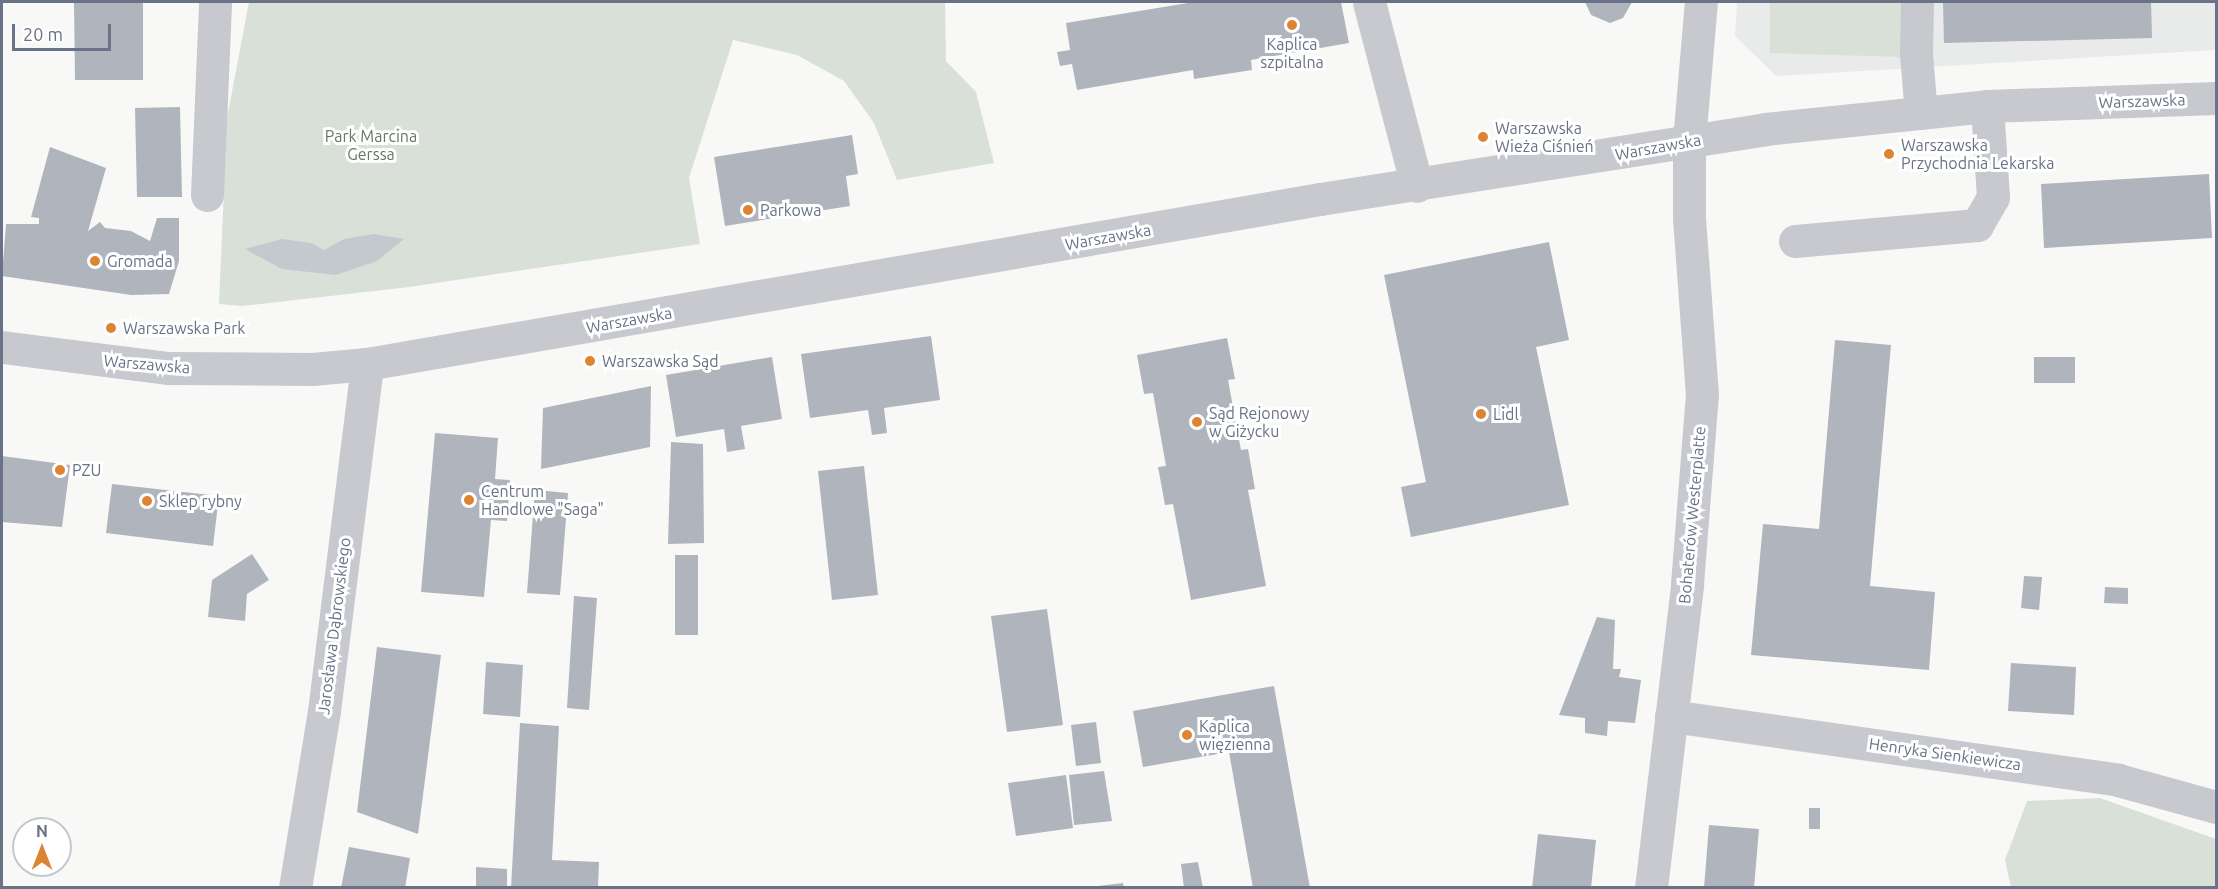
<!DOCTYPE html>
<html>
<head>
<meta charset="utf-8">
<style>
	body { margin:0 }
	#map { position:relative; width:2218px; height:889px; overflow:hidden; background:#f8f9f7; font-family:Ubuntu,sans-serif }
	div>[style] { position:absolute }
	[style*='--x'] { left:calc(var(--x)*1px); top:calc(var(--y)*1px); width:calc(var(--w)*1px); rotate:calc(var(--a)*1deg) }
	.built>* { inset:0; background:#e9eaea }
	.green>* { inset:0; background:#d9e0d8 }
	.water>* { inset:0; background:#c4c9d0 }
	.building>* { inset:0; background:#b0b4bd }
	.minor>* { height:33px; margin:-16.5px; padding:0 16.5px; transform-origin:16.5px; border-radius:16.5px; background:#c7c9ce }
	.dots>* { width:16px; height:16px; translate:-50% -50%; box-sizing:border-box; border:3px solid #fff; border-radius:50% }
	span { translate:-50% -50%; white-space:nowrap; text-align:center; line-height:1.15; -webkit-text-stroke:6px #fff; paint-order:stroke }
	.poi-label { font-size:16px; color:#697286 }
	.left { translate:0 -50%; text-align:left }
	.street-label { font-size:16px; color:#697286 }
	.park-label { font-size:16px; color:#647965 }
	.frame { position:absolute; inset:0; border:3px solid #697286; pointer-events:none }
	.north { position:absolute; left:12px; top:817px; width:60px; height:60px; box-sizing:border-box; background:#fff; border:2px solid #c3c7cf; border-radius:50%; rotate:0deg; font-size:16px; font-weight:700; line-height:24px; text-align:center; color:#697286 }
	.north::after { content:''; display:block; margin:auto; width:21px; height:27px; background:#dd8433; clip-path:polygon(50% 0,100% 100%,50% 72%,0 100%) }
	.scale { position:absolute; left:12px; top:24px; width:99px; height:27px; box-sizing:border-box; border:3px solid #697286; border-top:0; padding-left:8px; font-size:18px; line-height:21px; white-space:nowrap; color:#697286; -webkit-text-stroke:4px #fff; paint-order:stroke }
</style>
</head>
<body>
<div id="map">
	<div class="built">
		<div style="clip-path:polygon(1737px 2px,2216px 2px,2216px 50px,1776px 76px,1735px 36px)"></div>
	</div>
	<div class="green">
		<div style="clip-path:polygon(249px 2px,945px 2px,946px 61px,976px 92px,994px 163px,897px 180px,874px 123px,844px 81px,797px 55px,733px 40px,689px 178px,700px 244px,409px 287px,242px 306px,219px 304px,227px 118px)"></div>
		<div style="clip-path:polygon(1770px 2px,1905px 2px,1902px 57px,1770px 53px)"></div>
		<div style="clip-path:polygon(2100px 798px,2216px 839px,2216px 887px,2011px 887px,2005px 860px,2027px 801px)"></div>
	</div>
	<div class="water">
		<div style="clip-path:polygon(374px 234px,404px 239px,377px 261px,336px 275px,282px 269px,245px 249px,282px 239px,311px 243px,324px 250px,344px 239px)"></div>
	</div>
	<div class="building">
		<div style="clip-path:polygon(74px 2px,143px 2px,143px 80px,75px 80px)"></div>
		<div style="clip-path:polygon(1194px 2px,1341px 2px,1349px 43px,1251px 60px,1252px 70px,1194px 79px,1193px 70px,1077px 90px,1072px 64px,1060px 66px,1057px 52px,1070px 50px,1066px 23px)"></div>
		<div style="clip-path:polygon(1585px 2px,1632px 2px,1623px 18px,1610px 23px,1591px 15px)"></div>
		<div style="clip-path:polygon(1943px 2px,2151px 2px,2152px 38px,1944px 43px)"></div>
		<div style="clip-path:polygon(180px 107px,182px 197px,137px 197px,135px 108px)"></div>
		<div style="clip-path:polygon(852px 135px,858px 174px,846px 176px,850px 206px,725px 226px,714px 157px)"></div>
		<div style="clip-path:polygon(50px 147px,106px 168px,88px 231px,100px 222px,105px 228px,131px 231px,150px 241px,157px 218px,179px 218px,179px 261px,169px 294px,131px 295px,2px 276px,6px 224px,39px 224px,39px 218px,31px 217px)"></div>
		<div style="clip-path:polygon(2209px 174px,2212px 238px,2044px 248px,2041px 184px)"></div>
		<div style="clip-path:polygon(1549px 242px,1569px 340px,1536px 347px,1569px 505px,1411px 537px,1401px 487px,1426px 482px,1384px 275px)"></div>
		<div style="clip-path:polygon(931px 336px,940px 400px,884px 408px,887px 433px,872px 435px,868px 410px,810px 418px,801px 354px)"></div>
		<div style="clip-path:polygon(1227px 338px,1235px 379px,1228px 380px,1241px 450px,1248px 449px,1255px 489px,1248px 490px,1266px 586px,1191px 600px,1173px 504px,1165px 505px,1158px 467px,1166px 466px,1153px 393px,1144px 394px,1137px 355px)"></div>
		<div style="clip-path:polygon(1835px 340px,1891px 345px,1870px 586px,1935px 592px,1929px 670px,1751px 655px,1763px 524px,1819px 529px)"></div>
		<div style="clip-path:polygon(772px 357px,782px 419px,741px 426px,745px 449px,727px 452px,724px 429px,676px 437px,666px 375px)"></div>
		<div style="clip-path:polygon(2034px 357px,2075px 357px,2075px 383px,2034px 383px)"></div>
		<div style="clip-path:polygon(651px 386px,650px 447px,541px 469px,543px 408px)"></div>
		<div style="clip-path:polygon(435px 433px,498px 438px,495px 479px,510px 480px,507px 521px,491px 520px,484px 597px,421px 592px)"></div>
		<div style="clip-path:polygon(671px 442px,703px 444px,704px 543px,668px 544px)"></div>
		<div style="clip-path:polygon(2px 456px,70px 465px,62px 527px,2px 522px)"></div>
		<div style="clip-path:polygon(864px 466px,878px 595px,832px 600px,818px 471px)"></div>
		<div style="clip-path:polygon(112px 484px,219px 496px,213px 546px,106px 533px)"></div>
		<div style="clip-path:polygon(535px 490px,568px 493px,560px 595px,527px 593px)"></div>
		<div style="clip-path:polygon(252px 554px,269px 580px,247px 594px,245px 621px,208px 617px,212px 580px)"></div>
		<div style="clip-path:polygon(675px 555px,698px 555px,698px 635px,675px 635px)"></div>
		<div style="clip-path:polygon(2024px 576px,2042px 577px,2039px 610px,2021px 608px)"></div>
		<div style="clip-path:polygon(2105px 587px,2128px 588px,2128px 604px,2104px 603px)"></div>
		<div style="clip-path:polygon(574px 596px,597px 598px,589px 710px,567px 708px)"></div>
		<div style="clip-path:polygon(1047px 609px,1063px 725px,1007px 732px,991px 616px)"></div>
		<div style="clip-path:polygon(1597px 617px,1615px 620px,1613px 669px,1621px 669px,1619px 677px,1641px 680px,1635px 723px,1608px 721px,1607px 736px,1585px 733px,1585px 718px,1559px 715px)"></div>
		<div style="clip-path:polygon(377px 647px,441px 655px,418px 834px,357px 812px)"></div>
		<div style="clip-path:polygon(486px 662px,523px 665px,520px 717px,483px 714px)"></div>
		<div style="clip-path:polygon(2011px 663px,2076px 667px,2074px 715px,2008px 711px)"></div>
		<div style="clip-path:polygon(1274px 686px,1310px 888px,1253px 888px,1229px 752px,1143px 767px,1133px 711px)"></div>
		<div style="clip-path:polygon(1096px 722px,1101px 763px,1076px 766px,1071px 725px)"></div>
		<div style="clip-path:polygon(520px 723px,559px 726px,552px 860px,599px 862px,598px 888px,511px 888px)"></div>
		<div style="clip-path:polygon(1104px 771px,1112px 821px,1074px 825px,1069px 775px)"></div>
		<div style="clip-path:polygon(1066px 775px,1073px 828px,1016px 836px,1008px 783px)"></div>
		<div style="clip-path:polygon(1809px 808px,1820px 808px,1820px 829px,1809px 829px)"></div>
		<div style="clip-path:polygon(1709px 825px,1759px 829px,1754px 888px,1704px 888px)"></div>
		<div style="clip-path:polygon(1538px 834px,1596px 840px,1591px 888px,1532px 888px)"></div>
		<div style="clip-path:polygon(349px 847px,410px 858px,405px 888px,341px 888px)"></div>
		<div style="clip-path:polygon(1198px 862px,1203px 888px,1184px 888px,1181px 864px)"></div>
		<div style="clip-path:polygon(476px 867px,507px 869px,507px 888px,476px 888px)"></div>
		<div style="clip-path:polygon(1123px 883px,1124px 888px,1098px 888px,1098px 886px)"></div>
	</div>
	<div class="minor">
		<div style="--x:1369;--y:2;--w:190;--a:75.4"></div>
		<div style="--x:1917;--y:2;--w:52;--a:91.1"></div>
		<div style="--x:1916;--y:54;--w:59;--a:85.2"></div>
		<div style="--x:207;--y:195;--w:193;--a:-87.6"></div>
		<div style="--x:1795;--y:241;--w:183;--a:-5"></div>
		<div style="--x:1977;--y:225;--w:32;--a:-60"></div>
		<div style="--x:1993;--y:197;--w:91;--a:-93.8"></div>
		<div style="--x:2;--y:347;--w:168;--a:7.2"></div>
		<div style="--x:169;--y:368;--w:143;--a:0.4"></div>
		<div style="--x:312;--y:369;--w:55;--a:-5.2"></div>
		<div style="--x:367;--y:364;--w:967;--a:-9.82"></div>
		<div style="--x:1320;--y:199;--w:450;--a:-8.9"></div>
		<div style="--x:1765;--y:129;--w:223;--a:-5.9"></div>
		<div style="--x:1987;--y:106;--w:229;--a:-2"></div>
		<div style="--x:1671;--y:716;--w:452;--a:8.1"></div>
		<div style="--x:2118;--y:780;--w:102;--a:15.4"></div>
		<div style="--x:295;--y:888;--w:179;--a:-80.7"></div>
		<div style="--x:324;--y:711;--w:350;--a:-82.9"></div>
		<div style="--x:1651;--y:888;--w:306;--a:-83.2"></div>
		<div style="--x:1687;--y:584;--w:190;--a:-85.5"></div>
		<div style="--x:1702;--y:395;--w:177;--a:-94.2"></div>
		<div style="--x:1689;--y:218;--w:77;--a:-90"></div>
		<div style="--x:1689;--y:141;--w:140;--a:-85.1"></div>
	</div>
	<div class="dots">
		<div style="left:1292px;top:25px;background:#dd8433"></div>
		<div style="left:1483px;top:137px;background:#dd8433"></div>
		<div style="left:1889px;top:154px;background:#dd8433"></div>
		<div style="left:748px;top:210px;background:#dd8433"></div>
		<div style="left:95px;top:261px;background:#dd8433"></div>
		<div style="left:111px;top:328px;background:#dd8433"></div>
		<div style="left:590px;top:361px;background:#dd8433"></div>
		<div style="left:1481px;top:414px;background:#dd8433"></div>
		<div style="left:1197px;top:422px;background:#dd8433"></div>
		<div style="left:60px;top:470px;background:#dd8433"></div>
		<div style="left:469px;top:500px;background:#dd8433"></div>
		<div style="left:147px;top:501px;background:#dd8433"></div>
		<div style="left:1187px;top:735px;background:#dd8433"></div>
	</div>
	<div class="poi-label">
		<span style="left:1292px;top:53px">Kaplica<br>szpitalna</span>
		<span class="left" style="left:1495px;top:137px">Warszawska<br>Wieża Ciśnień</span>
		<span class="left" style="left:1901px;top:154px">Warszawska<br>Przychodnia Lekarska</span>
		<span class="left" style="left:760px;top:210px">Parkowa</span>
		<span class="left" style="left:107px;top:261px">Gromada</span>
		<span class="left" style="left:123px;top:328px">Warszawska Park</span>
		<span class="left" style="left:602px;top:361px">Warszawska Sąd</span>
		<span class="left" style="left:1209px;top:422px">Sąd Rejonowy<br>w Giżycku</span>
		<span class="left" style="left:1493px;top:414px">Lidl</span>
		<span class="left" style="left:72px;top:470px">PZU</span>
		<span class="left" style="left:481px;top:500px">Centrum<br>Handlowe "Saga"</span>
		<span class="left" style="left:159px;top:501px">Sklep rybny</span>
		<span class="left" style="left:1199px;top:735px">Kaplica<br>więzienna</span>
	</div>
	<div class="street-label">
		<span style="left:2142px;top:101px;rotate:-2deg">Warszawska</span>
		<span style="left:1658px;top:147px;rotate:-10deg">Warszawska</span>
		<span style="left:1108px;top:237px;rotate:-10deg">Warszawska</span>
		<span style="left:629px;top:320px;rotate:-10deg">Warszawska</span>
		<span style="left:147px;top:364px;rotate:5deg">Warszawska</span>
		<span style="left:1692px;top:515px;rotate:-85deg">Bohaterów Westerplatte</span>
		<span style="left:334px;top:626px;rotate:-83deg">Jarosława Dąbrowskiego</span>
		<span style="left:1945px;top:754px;rotate:8deg">Henryka Sienkiewicza</span>
	</div>
	<div class="park-label">
		<span style="left:371px;top:145px">Park Marcina<br>Gerssa</span>
	</div>
	<div class="frame"></div>
	<div class="north">N</div>
	<div class="scale">20 m</div>
</div>
</body>
</html>
